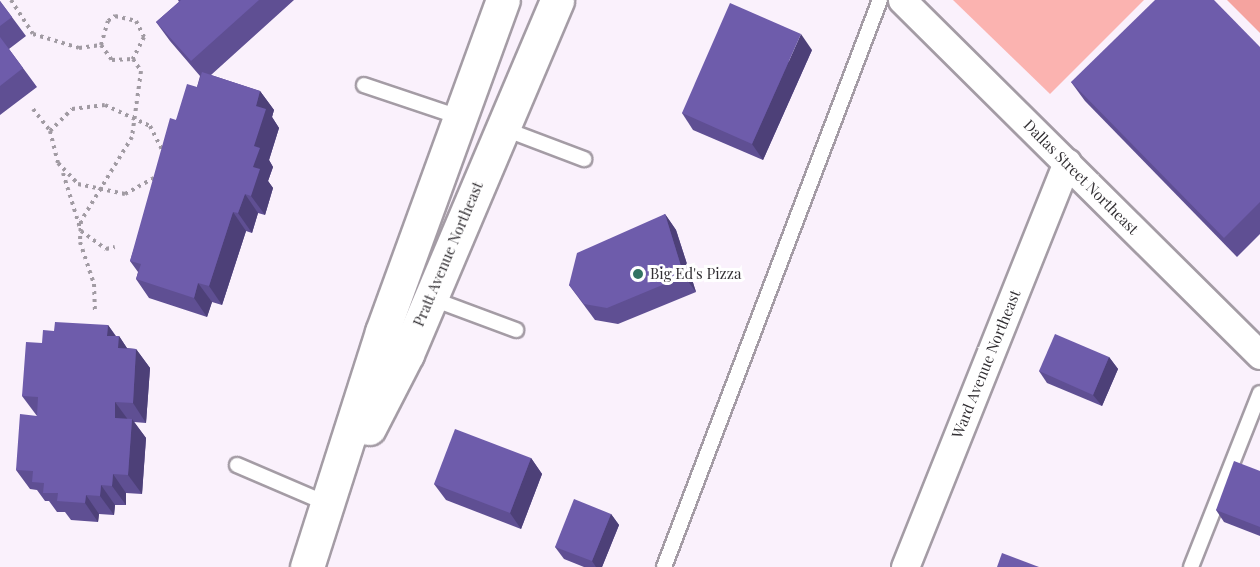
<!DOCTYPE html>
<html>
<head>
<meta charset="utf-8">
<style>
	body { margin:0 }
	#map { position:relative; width:1260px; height:567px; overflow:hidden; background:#faf1fc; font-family:"Playfair Display",serif }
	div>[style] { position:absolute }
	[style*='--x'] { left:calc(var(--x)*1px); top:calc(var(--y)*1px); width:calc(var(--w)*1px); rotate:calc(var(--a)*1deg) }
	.green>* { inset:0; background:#fbb3b0 }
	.forest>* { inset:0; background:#f5a39f }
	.path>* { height:4px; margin-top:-2px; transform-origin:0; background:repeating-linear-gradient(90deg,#a19ba3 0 3px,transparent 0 7.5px) }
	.roads { filter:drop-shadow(2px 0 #a49ca5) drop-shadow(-2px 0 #a49ca5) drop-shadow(0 2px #a49ca5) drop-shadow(0 -2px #a49ca5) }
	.lane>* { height:14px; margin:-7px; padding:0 7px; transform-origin:7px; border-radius:7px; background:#fff }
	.street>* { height:27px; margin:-13.5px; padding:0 13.5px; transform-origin:13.5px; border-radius:13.5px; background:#fff }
	.secondary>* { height:33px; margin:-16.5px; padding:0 16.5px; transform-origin:16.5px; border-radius:16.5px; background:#fff }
	.wall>* { inset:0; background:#5f4f93 }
	.shaded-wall>* { inset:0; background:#4d4078 }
	.building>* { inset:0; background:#6e5cab }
	.dots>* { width:16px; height:16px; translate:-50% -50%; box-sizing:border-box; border:3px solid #fff; border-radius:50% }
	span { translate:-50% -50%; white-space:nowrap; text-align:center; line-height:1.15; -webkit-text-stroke:6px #fff; paint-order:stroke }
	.street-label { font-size:15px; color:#322f33 }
	.poi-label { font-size:15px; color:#322f33 }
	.left { translate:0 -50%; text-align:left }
</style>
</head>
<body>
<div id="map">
	<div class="green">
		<div style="clip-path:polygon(953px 0,1144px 0,1050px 94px)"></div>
	</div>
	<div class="forest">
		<div style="clip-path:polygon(1227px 0,1260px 0,1260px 33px)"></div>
	</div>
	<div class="path">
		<div style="--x:11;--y:0;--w:40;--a:57.1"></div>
		<div style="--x:33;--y:34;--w:48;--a:16.9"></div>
		<div style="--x:79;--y:48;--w:22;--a:-8"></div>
		<div style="--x:101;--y:45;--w:19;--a:54"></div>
		<div style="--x:112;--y:60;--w:21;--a:-3"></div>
		<div style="--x:133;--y:59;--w:14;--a:56"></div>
		<div style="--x:141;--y:71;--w:67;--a:97.8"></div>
		<div style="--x:132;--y:137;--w:98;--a:121.3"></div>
		<div style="--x:81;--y:221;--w:21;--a:93"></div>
		<div style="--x:80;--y:242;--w:44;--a:71.6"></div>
		<div style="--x:94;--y:284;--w:26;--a:88"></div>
		<div style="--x:101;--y:45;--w:25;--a:-74"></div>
		<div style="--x:108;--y:21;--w:9;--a:-36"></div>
		<div style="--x:115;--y:16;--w:22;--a:13"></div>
		<div style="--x:136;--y:21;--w:18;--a:63"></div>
		<div style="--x:144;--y:37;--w:25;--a:117"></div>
		<div style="--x:33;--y:109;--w:28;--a:52"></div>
		<div style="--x:50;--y:131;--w:33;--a:76"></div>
		<div style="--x:58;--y:163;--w:29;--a:46"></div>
		<div style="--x:78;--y:184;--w:48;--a:12"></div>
		<div style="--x:125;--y:194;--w:35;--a:-29"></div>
		<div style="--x:50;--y:131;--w:31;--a:-45"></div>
		<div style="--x:72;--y:109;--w:33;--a:-7"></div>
		<div style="--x:105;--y:105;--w:50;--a:25"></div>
		<div style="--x:150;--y:126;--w:29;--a:63"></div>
		<div style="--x:63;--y:173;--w:61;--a:72.8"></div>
		<div style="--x:81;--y:231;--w:31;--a:36"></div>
		<div style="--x:106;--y:249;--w:9;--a:-13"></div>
	</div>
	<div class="roads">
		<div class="lane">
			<div style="--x:364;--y:85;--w:100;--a:18.6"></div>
			<div style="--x:502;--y:128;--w:88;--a:20.7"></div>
			<div style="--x:430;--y:298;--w:92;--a:20.4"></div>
			<div style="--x:237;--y:465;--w:99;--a:23.2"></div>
			<div style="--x:664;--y:567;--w:607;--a:-69.15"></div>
			<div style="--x:1191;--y:567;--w:187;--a:-68.4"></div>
		</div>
		<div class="street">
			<div style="--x:902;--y:0;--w:504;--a:44.76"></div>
			<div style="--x:905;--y:567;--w:436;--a:-68.2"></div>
		</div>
		<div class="secondary">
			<div style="--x:369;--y:428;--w:83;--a:-62.8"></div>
			<div style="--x:407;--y:354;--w:384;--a:-67"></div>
			<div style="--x:307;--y:567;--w:247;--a:-72.3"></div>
			<div style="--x:382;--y:332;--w:353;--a:-70"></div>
		</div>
	</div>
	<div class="wall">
		<div style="clip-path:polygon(178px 0,294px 0,211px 75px,260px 91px,274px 110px,272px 117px,279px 128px,269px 160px,273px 167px,268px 181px,273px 188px,265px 215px,258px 213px,252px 233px,246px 231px,222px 305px,212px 302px,207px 317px,149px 298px,136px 279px,138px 272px,130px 261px,176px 120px,197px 87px,200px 76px,170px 41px,156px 22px,179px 2px)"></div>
		<div style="clip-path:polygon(0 1px,26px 36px,9px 49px,37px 87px,0 115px)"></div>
		<div style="clip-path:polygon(1260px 47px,1260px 234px,1237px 257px,1085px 101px,1071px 82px)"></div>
		<div style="clip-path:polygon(812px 50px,763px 160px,693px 130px,682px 113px)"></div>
		<div style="clip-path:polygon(665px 214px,676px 230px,696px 292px,618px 324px,595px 320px,569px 285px)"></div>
		<div style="clip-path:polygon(108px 325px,116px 336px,119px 336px,127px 348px,136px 349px,150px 368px,146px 423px,134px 422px,146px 438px,142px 494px,126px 493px,126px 505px,115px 505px,114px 515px,99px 514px,98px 522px,71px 520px,65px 512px,57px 512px,49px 501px,45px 501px,37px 490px,30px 489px,16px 470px,37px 416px,22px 396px,42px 343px,54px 331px)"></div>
		<div style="clip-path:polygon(1109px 357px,1118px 369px,1102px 406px,1047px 383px,1039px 371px)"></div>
		<div style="clip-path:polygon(531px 458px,542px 474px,521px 529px,446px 500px,434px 484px)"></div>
		<div style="clip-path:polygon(1260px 471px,1260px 536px,1224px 522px,1216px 510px)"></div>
		<div style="clip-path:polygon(611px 514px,619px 525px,602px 567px,584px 567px,564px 559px,555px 547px)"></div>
	</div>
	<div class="shaded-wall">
		<div style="clip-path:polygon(801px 34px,812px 50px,763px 160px,752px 144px)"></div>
		<div style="clip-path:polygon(260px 91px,274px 110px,272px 117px,279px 128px,269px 160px,273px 167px,268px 181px,273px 188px,265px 215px,251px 196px,253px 167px,256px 106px)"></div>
		<div style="clip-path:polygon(245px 194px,258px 213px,252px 233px,238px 213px)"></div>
		<div style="clip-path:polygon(233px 212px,246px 231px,222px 305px,209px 286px)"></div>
		<div style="clip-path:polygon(665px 214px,676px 230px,696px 292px,684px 276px)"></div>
		<div style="clip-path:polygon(198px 283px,212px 302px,207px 317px,194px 298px)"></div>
		<div style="clip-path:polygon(108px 325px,118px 340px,119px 336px,132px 356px,131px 367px,107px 336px)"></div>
		<div style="clip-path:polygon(136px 349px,150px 368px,146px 423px,133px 403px)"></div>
		<div style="clip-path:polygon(1109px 357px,1118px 369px,1102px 406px,1093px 395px)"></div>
		<div style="clip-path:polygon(115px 402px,129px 421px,115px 418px)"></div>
		<div style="clip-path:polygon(132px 419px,146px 438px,142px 494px,128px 475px)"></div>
		<div style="clip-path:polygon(531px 458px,542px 474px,521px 529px,510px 513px)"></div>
		<div style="clip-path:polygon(113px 474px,126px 493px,126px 505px,112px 486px)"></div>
		<div style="clip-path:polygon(101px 485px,115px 505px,114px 515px,100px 496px)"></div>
		<div style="clip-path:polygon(86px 495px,99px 514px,98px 522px,85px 503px)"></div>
		<div style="clip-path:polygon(611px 514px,619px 525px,602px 567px,596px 567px,592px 561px)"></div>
	</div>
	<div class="building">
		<div style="clip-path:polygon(181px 0,259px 0,191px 61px,156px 22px)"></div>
		<div style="clip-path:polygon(1155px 0,1214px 0,1260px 47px,1260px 202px,1224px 238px,1071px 82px)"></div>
		<div style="clip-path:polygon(0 1px,12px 17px,0 26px)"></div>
		<div style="clip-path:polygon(730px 3px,801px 34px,752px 144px,682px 113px)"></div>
		<div style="clip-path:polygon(0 37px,23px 68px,0 86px)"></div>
		<div style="clip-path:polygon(202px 72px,260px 91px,256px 106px,266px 109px,254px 146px,260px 148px,253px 167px,260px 169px,251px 196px,245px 194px,238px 213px,233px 212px,209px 286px,198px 283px,194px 298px,136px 279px,141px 264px,130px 261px,170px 118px,176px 120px,187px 84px,197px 87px)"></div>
		<div style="clip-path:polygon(665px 214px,684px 276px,607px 308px,584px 304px,569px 285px,577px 253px)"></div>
		<div style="clip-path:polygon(55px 322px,108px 325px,107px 336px,119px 336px,118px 348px,136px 349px,133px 403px,115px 402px,115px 418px,132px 419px,128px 475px,113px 474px,112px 486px,101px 485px,100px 496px,86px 495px,85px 503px,57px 501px,58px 493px,43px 493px,44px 483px,32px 482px,33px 471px,16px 470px,20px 414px,37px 416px,38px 397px,22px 396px,26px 342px,42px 343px,43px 330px,54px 331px)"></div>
		<div style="clip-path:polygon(1055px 334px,1109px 357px,1093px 395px,1039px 371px)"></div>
		<div style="clip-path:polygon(455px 429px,531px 458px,510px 513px,434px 484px)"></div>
		<div style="clip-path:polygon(1234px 461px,1260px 471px,1260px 527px,1216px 510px)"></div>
		<div style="clip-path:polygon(574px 499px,611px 514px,592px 561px,555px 547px)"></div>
		<div style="clip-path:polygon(1002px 553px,1039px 567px,997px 567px)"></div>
	</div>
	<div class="dots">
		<div style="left:638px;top:274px;background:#337362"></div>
	</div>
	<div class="street-label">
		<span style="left:1081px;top:177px;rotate:45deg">Dallas Street Northeast</span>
		<span style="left:448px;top:254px;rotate:-67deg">Pratt Avenue Northeast</span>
		<span style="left:986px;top:364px;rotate:-68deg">Ward Avenue Northeast</span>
	</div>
	<div class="poi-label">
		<span class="left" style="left:650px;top:274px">Big Ed's Pizza</span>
	</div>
</div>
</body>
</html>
